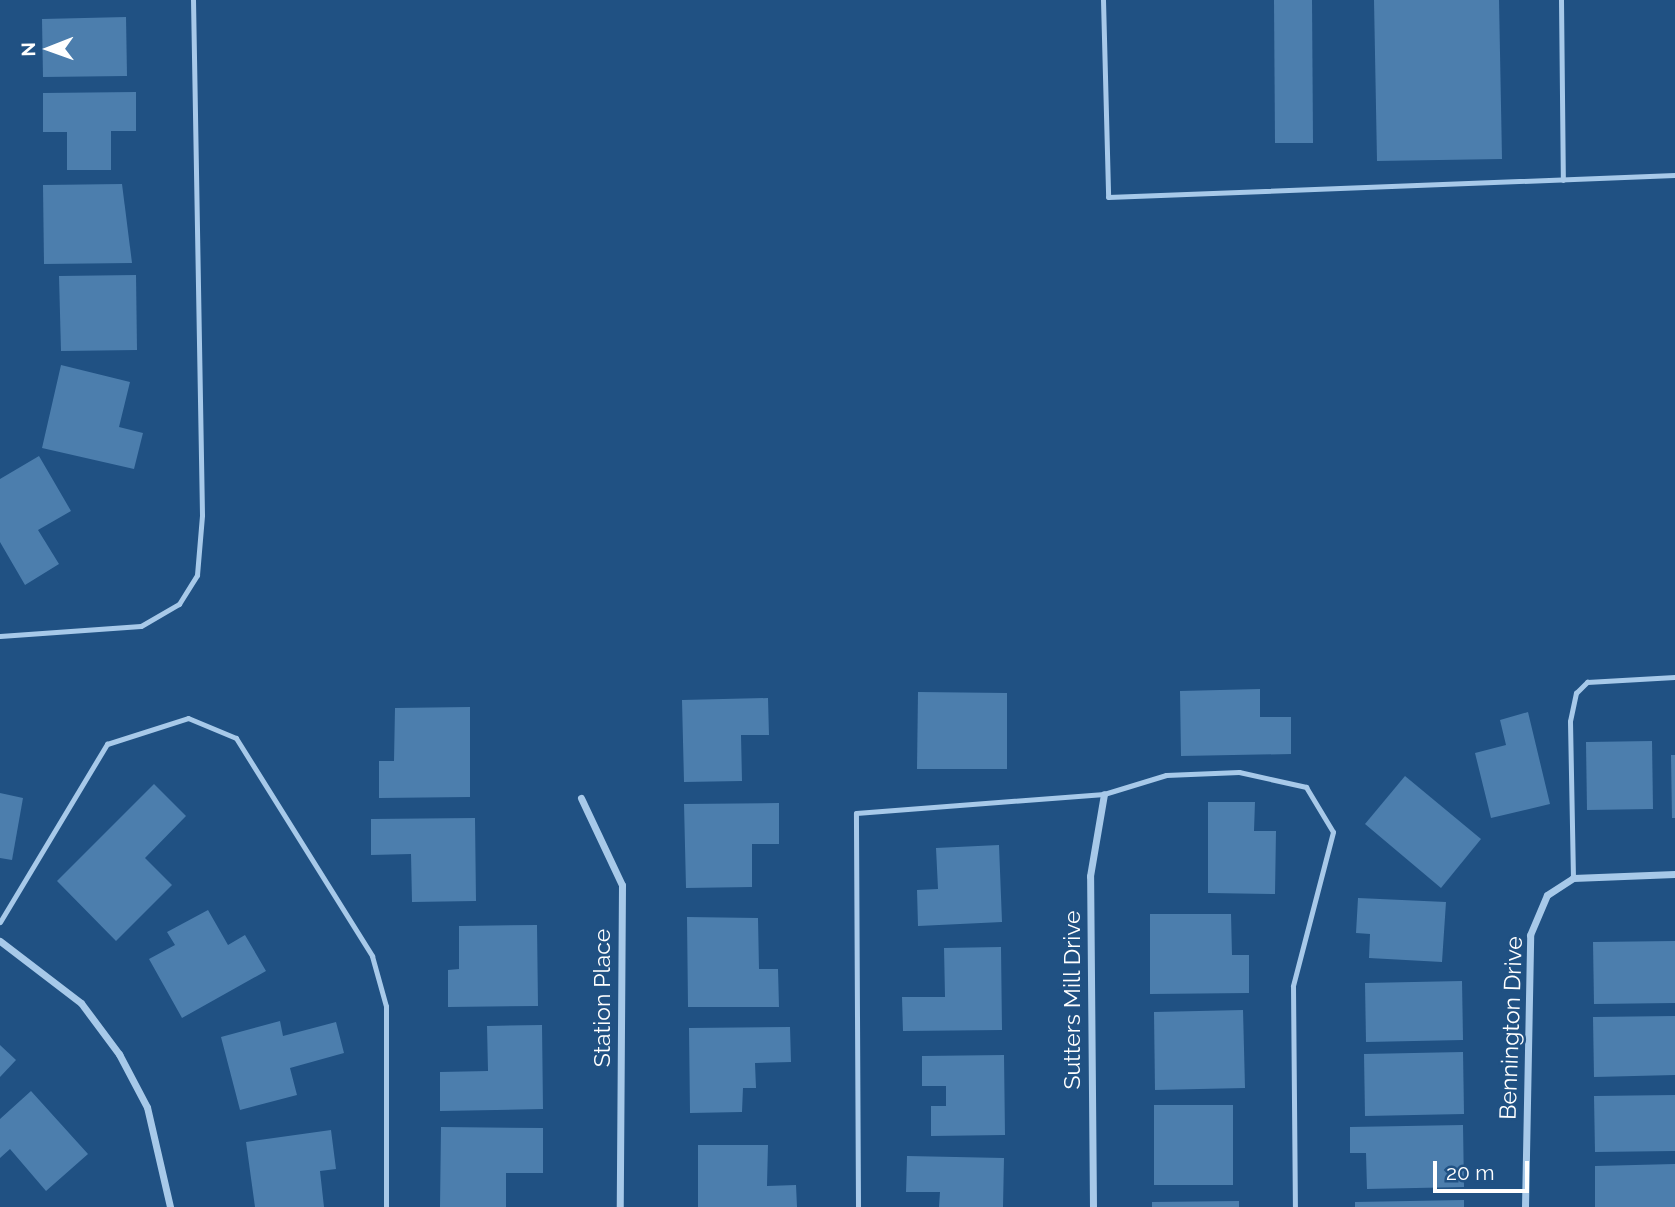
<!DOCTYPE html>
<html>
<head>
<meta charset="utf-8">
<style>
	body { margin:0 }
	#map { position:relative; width:1675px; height:1207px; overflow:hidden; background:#205183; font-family:Raleway,sans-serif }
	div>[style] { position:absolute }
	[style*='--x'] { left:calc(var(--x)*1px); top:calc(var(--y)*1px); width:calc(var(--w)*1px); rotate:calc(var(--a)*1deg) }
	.building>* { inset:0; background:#4c7ead }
	.lane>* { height:5px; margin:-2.5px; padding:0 2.5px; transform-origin:2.5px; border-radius:2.5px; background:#a7c9e9 }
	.street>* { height:7px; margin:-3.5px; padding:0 3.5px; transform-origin:3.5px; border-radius:3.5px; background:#a7c9e9 }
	span { translate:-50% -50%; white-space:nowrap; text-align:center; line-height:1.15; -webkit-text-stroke:5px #205183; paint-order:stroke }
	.street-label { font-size:23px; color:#fff }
	.north { position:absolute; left:14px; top:14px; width:70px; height:70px; -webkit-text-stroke:5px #205183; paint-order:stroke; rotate:269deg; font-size:19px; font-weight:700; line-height:28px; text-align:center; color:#fff }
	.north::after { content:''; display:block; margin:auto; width:24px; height:32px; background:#fff; clip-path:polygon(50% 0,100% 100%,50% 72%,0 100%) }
	.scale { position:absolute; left:1433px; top:1161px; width:96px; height:32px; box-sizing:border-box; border:4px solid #fff; border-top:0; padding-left:9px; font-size:21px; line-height:24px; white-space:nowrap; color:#fff; -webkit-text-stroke:5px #205183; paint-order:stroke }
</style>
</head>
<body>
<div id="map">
	<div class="building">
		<div style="clip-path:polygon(1274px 0,1312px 0,1313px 143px,1275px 143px)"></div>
		<div style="clip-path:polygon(1374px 0,1499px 0,1502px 159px,1377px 161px)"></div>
		<div style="clip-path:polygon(126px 17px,127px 76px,43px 77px,42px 19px)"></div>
		<div style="clip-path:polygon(136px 92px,136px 131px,111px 131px,111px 170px,67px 170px,67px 132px,43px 132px,43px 93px)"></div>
		<div style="clip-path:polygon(122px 184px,132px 263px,44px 264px,43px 185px)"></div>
		<div style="clip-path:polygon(136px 275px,137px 350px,61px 351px,59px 276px)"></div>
		<div style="clip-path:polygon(61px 365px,130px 382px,119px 427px,143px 433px,134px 469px,42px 448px)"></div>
		<div style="clip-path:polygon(39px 456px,71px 511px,38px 530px,59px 564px,25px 585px,0 542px,0 479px)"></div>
		<div style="clip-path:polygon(1260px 689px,1260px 717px,1291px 717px,1291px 754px,1181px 756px,1180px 691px)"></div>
		<div style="clip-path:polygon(918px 692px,1007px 693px,1007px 769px,917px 769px)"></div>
		<div style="clip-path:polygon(768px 698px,769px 735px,741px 735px,742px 781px,684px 782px,682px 700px)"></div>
		<div style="clip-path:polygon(470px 707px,470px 797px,379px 798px,379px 761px,394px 761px,395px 708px)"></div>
		<div style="clip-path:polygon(1528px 712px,1550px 804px,1491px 818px,1475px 753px,1506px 745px,1500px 720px)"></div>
		<div style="clip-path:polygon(1652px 741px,1653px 809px,1587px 810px,1586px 742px)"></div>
		<div style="clip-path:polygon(1671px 755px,1675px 755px,1675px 818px,1672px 818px)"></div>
		<div style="clip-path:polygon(1405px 776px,1481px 839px,1441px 888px,1365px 824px)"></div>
		<div style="clip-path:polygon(154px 784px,186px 816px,145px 858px,172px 885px,116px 941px,57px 881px)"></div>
		<div style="clip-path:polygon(0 793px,23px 798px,12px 860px,0 858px)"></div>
		<div style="clip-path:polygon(1208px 802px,1255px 802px,1254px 831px,1276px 831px,1275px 894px,1208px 893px)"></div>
		<div style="clip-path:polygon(779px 803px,779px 844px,752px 844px,752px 887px,686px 888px,684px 804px)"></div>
		<div style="clip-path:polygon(475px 818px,476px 901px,412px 902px,411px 854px,371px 855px,371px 819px)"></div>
		<div style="clip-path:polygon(999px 845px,1002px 922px,918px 926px,917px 890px,938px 889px,936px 848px)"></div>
		<div style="clip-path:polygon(1358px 898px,1446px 902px,1442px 962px,1369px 958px,1370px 934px,1356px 933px)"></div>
		<div style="clip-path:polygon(208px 910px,228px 945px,245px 935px,266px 971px,182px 1018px,149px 959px,175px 945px,167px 932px)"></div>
		<div style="clip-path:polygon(1150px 914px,1231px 914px,1232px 955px,1249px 955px,1249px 993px,1150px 994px)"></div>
		<div style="clip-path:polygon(687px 917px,758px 918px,759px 969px,778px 969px,779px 1007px,688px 1007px)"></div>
		<div style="clip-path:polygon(537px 925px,538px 1006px,448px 1007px,448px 970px,459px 969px,459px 926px)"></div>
		<div style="clip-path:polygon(1675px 941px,1675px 1003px,1594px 1004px,1593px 942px)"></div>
		<div style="clip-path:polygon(1001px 947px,1002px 1030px,903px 1031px,902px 997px,945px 997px,944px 948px)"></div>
		<div style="clip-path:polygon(1462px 981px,1463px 1040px,1366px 1042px,1365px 983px)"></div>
		<div style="clip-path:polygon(1243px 1010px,1245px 1088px,1155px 1090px,1154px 1012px)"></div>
		<div style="clip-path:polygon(1675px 1016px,1675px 1075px,1594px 1077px,1593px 1017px)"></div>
		<div style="clip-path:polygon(280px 1021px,283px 1036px,336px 1022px,344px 1053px,290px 1068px,297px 1095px,240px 1110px,221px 1037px)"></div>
		<div style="clip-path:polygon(542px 1025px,543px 1109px,440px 1111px,440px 1072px,488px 1071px,487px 1026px)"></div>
		<div style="clip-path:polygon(790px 1027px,791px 1062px,755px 1063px,756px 1088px,743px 1088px,742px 1112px,690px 1113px,689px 1028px)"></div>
		<div style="clip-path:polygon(0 1045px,16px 1060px,0 1077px)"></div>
		<div style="clip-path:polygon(1463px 1052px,1464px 1114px,1365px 1116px,1364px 1054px)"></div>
		<div style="clip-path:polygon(1004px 1055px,1005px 1135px,931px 1136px,931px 1106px,946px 1106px,946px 1086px,922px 1086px,922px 1056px)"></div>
		<div style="clip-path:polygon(31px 1091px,88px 1154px,46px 1191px,10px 1149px,0 1158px,0 1119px)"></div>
		<div style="clip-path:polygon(1675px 1095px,1675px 1151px,1595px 1152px,1594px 1096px)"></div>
		<div style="clip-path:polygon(1154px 1105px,1233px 1105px,1233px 1185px,1154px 1185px)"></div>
		<div style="clip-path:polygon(1463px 1125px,1464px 1187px,1367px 1189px,1366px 1153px,1350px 1153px,1350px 1127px)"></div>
		<div style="clip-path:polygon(441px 1127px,543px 1128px,543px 1173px,506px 1173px,506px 1207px,440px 1207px)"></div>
		<div style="clip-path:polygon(331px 1130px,336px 1169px,320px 1171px,324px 1207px,255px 1207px,246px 1142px)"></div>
		<div style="clip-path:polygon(698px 1145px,768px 1145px,767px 1186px,796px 1185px,797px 1207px,698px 1207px)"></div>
		<div style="clip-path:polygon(907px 1156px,1004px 1158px,1003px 1207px,939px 1207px,940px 1192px,906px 1192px)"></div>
		<div style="clip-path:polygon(1675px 1164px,1675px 1207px,1595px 1207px,1595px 1166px)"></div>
		<div style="clip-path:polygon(1464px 1200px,1464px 1207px,1355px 1207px,1355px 1202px)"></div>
		<div style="clip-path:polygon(1239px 1201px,1239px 1207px,1152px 1207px,1152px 1202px)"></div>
	</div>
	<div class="lane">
		<div style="--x:1103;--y:0;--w:197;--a:88.5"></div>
		<div style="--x:1108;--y:197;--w:567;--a:-2.22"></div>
		<div style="--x:1561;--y:0;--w:180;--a:89.4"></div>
		<div style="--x:0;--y:636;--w:141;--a:-4.1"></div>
		<div style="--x:141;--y:626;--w:44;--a:-30.1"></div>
		<div style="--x:179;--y:604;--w:34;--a:-58"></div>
		<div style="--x:197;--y:575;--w:60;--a:-85.2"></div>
		<div style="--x:202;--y:515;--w:515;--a:-91"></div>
		<div style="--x:1573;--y:878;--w:157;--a:-91.1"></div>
		<div style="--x:1570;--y:721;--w:29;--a:-78"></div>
		<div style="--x:1576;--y:693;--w:16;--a:-45"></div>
		<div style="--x:1587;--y:682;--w:88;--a:-3.3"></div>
		<div style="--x:0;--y:922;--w:208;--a:-59"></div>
		<div style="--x:107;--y:744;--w:85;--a:-17.8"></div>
		<div style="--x:188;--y:718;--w:52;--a:22.6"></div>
		<div style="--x:236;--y:738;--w:257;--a:58"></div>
		<div style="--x:372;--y:956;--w:52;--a:74.4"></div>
		<div style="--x:386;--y:1006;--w:201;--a:90"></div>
		<div style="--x:858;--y:1207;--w:394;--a:-90.3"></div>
		<div style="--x:856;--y:813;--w:249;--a:-4.4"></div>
		<div style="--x:1104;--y:794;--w:65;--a:-17"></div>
		<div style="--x:1166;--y:775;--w:73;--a:-2.4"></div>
		<div style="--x:1239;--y:772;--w:69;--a:12.6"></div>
		<div style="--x:1306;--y:787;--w:52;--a:59"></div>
		<div style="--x:1333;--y:832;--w:159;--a:104.6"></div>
		<div style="--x:1293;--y:986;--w:221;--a:89.5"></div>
	</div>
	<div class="street">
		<div style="--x:581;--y:798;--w:96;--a:64.8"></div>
		<div style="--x:622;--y:885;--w:322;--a:90.4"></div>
		<div style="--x:0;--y:941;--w:102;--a:37.4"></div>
		<div style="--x:81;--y:1003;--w:64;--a:53.3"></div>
		<div style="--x:119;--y:1054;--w:60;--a:62.2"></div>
		<div style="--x:147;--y:1107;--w:103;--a:77"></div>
		<div style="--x:1093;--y:1207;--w:331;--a:-90.5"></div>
		<div style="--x:1090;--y:876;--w:83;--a:-80.3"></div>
		<div style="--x:1525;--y:1207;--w:272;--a:-88.9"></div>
		<div style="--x:1530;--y:935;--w:43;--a:-67"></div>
		<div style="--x:1547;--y:895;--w:31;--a:-33"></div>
		<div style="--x:1573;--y:878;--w:102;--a:-2.2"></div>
	</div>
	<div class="street-label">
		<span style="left:602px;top:998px;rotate:-90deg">Station Place</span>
		<span style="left:1072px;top:1000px;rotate:-90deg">Sutters Mill Drive</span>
		<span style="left:1511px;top:1028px;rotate:-88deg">Bennington Drive</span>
	</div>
	<div class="north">N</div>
	<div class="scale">20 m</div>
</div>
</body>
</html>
